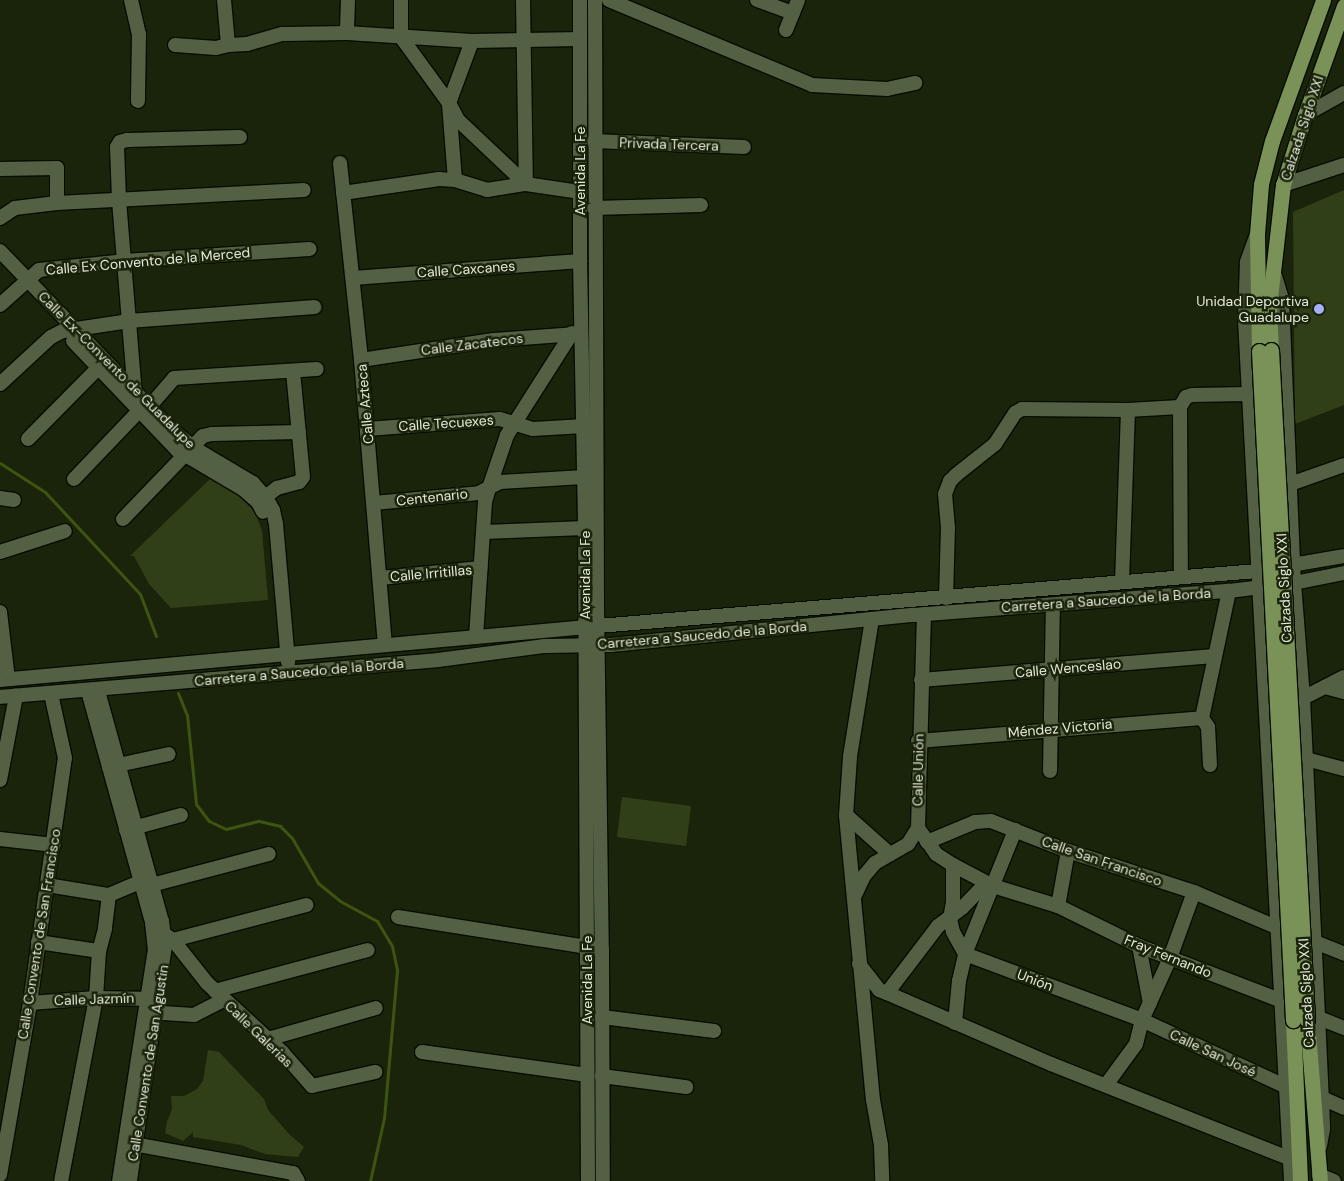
<!DOCTYPE html>
<html>
<head>
<meta charset="utf-8">
<style>
	body { margin:0 }
	#map { position:relative; width:1344px; height:1181px; overflow:hidden; background:#1a240a; font-family:"DM Sans",sans-serif }
	div>[style] { position:absolute }
	[style*='--x'] { left:calc(var(--x)*1px); top:calc(var(--y)*1px); width:calc(var(--w)*1px); rotate:calc(var(--a)*1deg) }
	.green>* { inset:0; background:#313f18 }
	.stream>* { height:3px; margin:-1.5px; padding:0 1.5px; transform-origin:1.5px; border-radius:1.5px; background:#3e5411 }
	.roads { filter:drop-shadow(1px 0 #050c00) drop-shadow(-1px 0 #050c00) drop-shadow(0 1px #050c00) drop-shadow(0 -1px #050c00) }
	.minor>* { height:14px; margin:-7px; padding:0 7px; transform-origin:7px; border-radius:7px; background:#546044 }
	.major>* { height:15px; margin:-7.5px; padding:0 7.5px; transform-origin:7.5px; border-radius:7.5px; background:#7a9257 }
	.bridges { filter:drop-shadow(1px 0 #050c00) drop-shadow(-1px 0 #050c00) drop-shadow(0 1px #050c00) drop-shadow(0 -1px #050c00) }
	.major-bridge>* { height:15px; margin:-7.5px; padding:0 7.5px; transform-origin:7.5px; border-radius:7.5px; background:#7a9257 }
	.dots>* { width:14px; height:14px; translate:-50% -50%; box-sizing:border-box; border:2px solid #1a240a; border-radius:50% }
	span { translate:-50% -50%; white-space:nowrap; text-align:center; line-height:1.15; -webkit-text-stroke:5px #1a240a; paint-order:stroke }
	.street-label { font-size:14px; color:#e2e9d9 }
	.poi-label { font-size:14px; color:#e2e9d9 }
	.right { translate:-100% -50%; text-align:right }
</style>
</head>
<body>
<div id="map">
	<div class="green">
		<div style="clip-path:polygon(1344px 190px,1344px 405px,1295px 424px,1293px 212px)"></div>
		<div style="clip-path:polygon(210px 479px,237px 494px,255px 512px,262px 531px,268px 600px,171px 608px,149px 584px,134px 556px,130px 556px)"></div>
		<div style="clip-path:polygon(622px 797px,691px 806px,686px 846px,617px 837px)"></div>
		<div style="clip-path:polygon(208px 1050px,219px 1052px,264px 1099px,268px 1110px,289px 1134px,304px 1147px,298px 1157px,265px 1154px,241px 1145px,193px 1137px,193px 1132px,183px 1141px,165px 1133px,167px 1122px,172px 1109px,171px 1096px,184px 1096px,197px 1089px,203px 1081px)"></div>
	</div>
	<div class="stream">
		<div style="--x:0;--y:463;--w:54;--a:32.8"></div>
		<div style="--x:45;--y:492;--w:139;--a:47"></div>
		<div style="--x:140;--y:594;--w:45;--a:69.1"></div>
		<div style="--x:178;--y:693;--w:24;--a:68"></div>
		<div style="--x:187;--y:715;--w:89;--a:84.2"></div>
		<div style="--x:196;--y:804;--w:21;--a:53"></div>
		<div style="--x:209;--y:821;--w:19;--a:25"></div>
		<div style="--x:226;--y:829;--w:34;--a:-14"></div>
		<div style="--x:259;--y:821;--w:22;--a:13"></div>
		<div style="--x:280;--y:826;--w:17;--a:45"></div>
		<div style="--x:292;--y:838;--w:52;--a:60"></div>
		<div style="--x:318;--y:883;--w:28;--a:39"></div>
		<div style="--x:340;--y:901;--w:42;--a:28.4"></div>
		<div style="--x:377;--y:921;--w:29;--a:59"></div>
		<div style="--x:392;--y:946;--w:25;--a:78"></div>
		<div style="--x:397;--y:970;--w:149;--a:95"></div>
		<div style="--x:384;--y:1118;--w:65;--a:102.5"></div>
	</div>
	<div class="roads">
		<div class="minor">
			<div style="--x:131;--y:0;--w:35;--a:77"></div>
			<div style="--x:139;--y:34;--w:67;--a:90.9"></div>
			<div style="--x:348;--y:0;--w:33;--a:92"></div>
			<div style="--x:347;--y:33;--w:125;--a:3.7"></div>
			<div style="--x:472;--y:41;--w:108;--a:-1.1"></div>
			<div style="--x:401;--y:0;--w:37;--a:90"></div>
			<div style="--x:401;--y:37;--w:82;--a:54"></div>
			<div style="--x:449;--y:103;--w:19;--a:62"></div>
			<div style="--x:458;--y:120;--w:93;--a:43.3"></div>
			<div style="--x:523;--y:0;--w:184;--a:89.1"></div>
			<div style="--x:526;--y:184;--w:55;--a:8.4"></div>
			<div style="--x:580;--y:0;--w:261;--a:90"></div>
			<div style="--x:580;--y:261;--w:267;--a:88.9"></div>
			<div style="--x:585;--y:528;--w:653;--a:89.74"></div>
			<div style="--x:595;--y:0;--w:605;--a:89.81"></div>
			<div style="--x:597;--y:605;--w:344;--a:89.2"></div>
			<div style="--x:602;--y:949;--w:232;--a:89.8"></div>
			<div style="--x:609;--y:0;--w:220;--a:22.7"></div>
			<div style="--x:812;--y:85;--w:75;--a:3.1"></div>
			<div style="--x:887;--y:89;--w:29;--a:-12"></div>
			<div style="--x:757;--y:0;--w:38;--a:20"></div>
			<div style="--x:786;--y:30;--w:32;--a:-68"></div>
			<div style="--x:175;--y:45;--w:41;--a:4.2"></div>
			<div style="--x:216;--y:48;--w:12;--a:-14"></div>
			<div style="--x:228;--y:45;--w:45;--a:-95.1"></div>
			<div style="--x:228;--y:45;--w:19;--a:-3"></div>
			<div style="--x:247;--y:44;--w:37;--a:-16"></div>
			<div style="--x:283;--y:34;--w:64;--a:-0.9"></div>
			<div style="--x:1305;--y:115;--w:45;--a:-29.4"></div>
			<div style="--x:594;--y:141;--w:150;--a:2.3"></div>
			<div style="--x:340;--y:163;--w:198;--a:83.9"></div>
			<div style="--x:361;--y:360;--w:286;--a:85.2"></div>
			<div style="--x:0;--y:169;--w:57;--a:-1"></div>
			<div style="--x:57;--y:168;--w:35;--a:90"></div>
			<div style="--x:455;--y:180;--w:77;--a:-94.5"></div>
			<div style="--x:449;--y:103;--w:66;--a:-69.6"></div>
			<div style="--x:1283;--y:185;--w:64;--a:-18.2"></div>
			<div style="--x:343;--y:193;--w:97;--a:-8.3"></div>
			<div style="--x:439;--y:179;--w:16;--a:4"></div>
			<div style="--x:455;--y:180;--w:34;--a:17"></div>
			<div style="--x:487;--y:190;--w:39;--a:-9"></div>
			<div style="--x:594;--y:208;--w:107;--a:-1.6"></div>
			<div style="--x:0;--y:218;--w:18;--a:-34"></div>
			<div style="--x:15;--y:208;--w:42;--a:-6.8"></div>
			<div style="--x:57;--y:203;--w:247;--a:-3"></div>
			<div style="--x:1256;--y:237;--w:27;--a:110"></div>
			<div style="--x:1247;--y:262;--w:58;--a:92"></div>
			<div style="--x:1245;--y:320;--w:862;--a:86.94"></div>
			<div style="--x:0;--y:251;--w:244;--a:46.2"></div>
			<div style="--x:169;--y:427;--w:33;--a:40"></div>
			<div style="--x:194;--y:448;--w:69;--a:30.7"></div>
			<div style="--x:253;--y:483;--w:20;--a:49"></div>
			<div style="--x:266;--y:498;--w:14;--a:60"></div>
			<div style="--x:273;--y:510;--w:14;--a:78"></div>
			<div style="--x:276;--y:524;--w:139;--a:85"></div>
			<div style="--x:1275;--y:276;--w:24;--a:73"></div>
			<div style="--x:1282;--y:299;--w:284;--a:87.6"></div>
			<div style="--x:1294;--y:583;--w:115;--a:85.5"></div>
			<div style="--x:1303;--y:698;--w:400;--a:87.3"></div>
			<div style="--x:1322;--y:1098;--w:31;--a:88"></div>
			<div style="--x:1323;--y:1129;--w:17;--a:100"></div>
			<div style="--x:353;--y:278;--w:228;--a:-4.3"></div>
			<div style="--x:0;--y:305;--w:52;--a:-41.9"></div>
			<div style="--x:39;--y:270;--w:85;--a:-6"></div>
			<div style="--x:124;--y:261;--w:186;--a:-3.7"></div>
			<div style="--x:73;--y:341;--w:151;--a:46.3"></div>
			<div style="--x:177;--y:450;--w:77;--a:30.6"></div>
			<div style="--x:243;--y:489;--w:20;--a:41"></div>
			<div style="--x:258;--y:502;--w:11;--a:63"></div>
			<div style="--x:361;--y:360;--w:134;--a:-8.6"></div>
			<div style="--x:494;--y:340;--w:83;--a:-4.1"></div>
			<div style="--x:0;--y:384;--w:69;--a:-42.7"></div>
			<div style="--x:51;--y:337;--w:13;--a:-27"></div>
			<div style="--x:63;--y:331;--w:67;--a:-8.6"></div>
			<div style="--x:129;--y:321;--w:186;--a:-4.3"></div>
			<div style="--x:135;--y:395;--w:197;--a:-94.7"></div>
			<div style="--x:119;--y:199;--w:52;--a:-92.2"></div>
			<div style="--x:117;--y:147;--w:6;--a:-59"></div>
			<div style="--x:120;--y:142;--w:7;--a:-16"></div>
			<div style="--x:127;--y:140;--w:113;--a:-1.5"></div>
			<div style="--x:1180;--y:407;--w:170;--a:89.7"></div>
			<div style="--x:367;--y:429;--w:133;--a:-4.3"></div>
			<div style="--x:500;--y:419;--w:34;--a:17"></div>
			<div style="--x:533;--y:429;--w:51;--a:-3.4"></div>
			<div style="--x:28;--y:439;--w:100;--a:-45.4"></div>
			<div style="--x:98;--y:368;--w:9;--a:-6"></div>
			<div style="--x:74;--y:479;--w:93;--a:-46.3"></div>
			<div style="--x:138;--y:412;--w:12;--a:-24"></div>
			<div style="--x:149;--y:407;--w:38;--a:-49"></div>
			<div style="--x:174;--y:378;--w:143;--a:-3.6"></div>
			<div style="--x:1290;--y:484;--w:57;--a:-19.4"></div>
			<div style="--x:0;--y:498;--w:14;--a:8"></div>
			<div style="--x:259;--y:502;--w:23;--a:-38"></div>
			<div style="--x:277;--y:488;--w:23;--a:-15"></div>
			<div style="--x:299;--y:482;--w:6;--a:-51"></div>
			<div style="--x:303;--y:477;--w:106;--a:-95.4"></div>
			<div style="--x:374;--y:503;--w:105;--a:-5.4"></div>
			<div style="--x:479;--y:493;--w:24;--a:-28"></div>
			<div style="--x:500;--y:482;--w:84;--a:-3.4"></div>
			<div style="--x:123;--y:519;--w:115;--a:-46.1"></div>
			<div style="--x:203;--y:436;--w:9;--a:-13"></div>
			<div style="--x:212;--y:434;--w:87;--a:-1.3"></div>
			<div style="--x:484;--y:532;--w:101;--a:-2.3"></div>
			<div style="--x:0;--y:552;--w:68;--a:-17.9"></div>
			<div style="--x:380;--y:578;--w:101;--a:-5.7"></div>
			<div style="--x:1122;--y:582;--w:172;--a:-88"></div>
			<div style="--x:946;--y:598;--w:70;--a:-88.4"></div>
			<div style="--x:948;--y:528;--w:34;--a:-95"></div>
			<div style="--x:945;--y:494;--w:14;--a:-69"></div>
			<div style="--x:950;--y:481;--w:8;--a:-45"></div>
			<div style="--x:956;--y:475;--w:50;--a:-38.5"></div>
			<div style="--x:995;--y:444;--w:37;--a:-57"></div>
			<div style="--x:1015;--y:413;--w:8;--a:-30"></div>
			<div style="--x:1022;--y:409;--w:106;--a:0.5"></div>
			<div style="--x:1128;--y:410;--w:52;--a:-3.3"></div>
			<div style="--x:1180;--y:407;--w:12;--a:-59"></div>
			<div style="--x:1186;--y:397;--w:6;--a:-18"></div>
			<div style="--x:1192;--y:395;--w:56;--a:-1"></div>
			<div style="--x:0;--y:612;--w:67;--a:83.2"></div>
			<div style="--x:872;--y:619;--w:140;--a:99.1"></div>
			<div style="--x:850;--y:757;--w:58;--a:93.9"></div>
			<div style="--x:846;--y:815;--w:286;--a:84.6"></div>
			<div style="--x:873;--y:1100;--w:46;--a:79.9"></div>
			<div style="--x:881;--y:1145;--w:36;--a:88"></div>
			<div style="--x:476;--y:637;--w:135;--a:-86.2"></div>
			<div style="--x:485;--y:502;--w:15;--a:-74"></div>
			<div style="--x:489;--y:488;--w:56;--a:-71.2"></div>
			<div style="--x:507;--y:435;--w:121;--a:-57.5"></div>
			<div style="--x:0;--y:680;--w:600;--a:-5.16"></div>
			<div style="--x:598;--y:626;--w:661;--a:-4.77"></div>
			<div style="--x:1257;--y:571;--w:88;--a:-9.8"></div>
			<div style="--x:921;--y:680;--w:294;--a:-4.7"></div>
			<div style="--x:1325;--y:687;--w:20;--a:15"></div>
			<div style="--x:88;--y:691;--w:240;--a:74.5"></div>
			<div style="--x:152;--y:922;--w:27;--a:84"></div>
			<div style="--x:155;--y:949;--w:235;--a:98.8"></div>
			<div style="--x:98;--y:691;--w:239;--a:74.5"></div>
			<div style="--x:162;--y:921;--w:25;--a:83"></div>
			<div style="--x:165;--y:946;--w:238;--a:98.5"></div>
			<div style="--x:0;--y:697;--w:440;--a:-4.8"></div>
			<div style="--x:438;--y:660;--w:108;--a:-7.5"></div>
			<div style="--x:545;--y:646;--w:66;--a:-0.9"></div>
			<div style="--x:611;--y:645;--w:304;--a:-5.7"></div>
			<div style="--x:914;--y:615;--w:316;--a:-4.4"></div>
			<div style="--x:1229;--y:591;--w:65;--a:-7"></div>
			<div style="--x:1294;--y:583;--w:51;--a:-11.3"></div>
			<div style="--x:1303;--y:698;--w:46;--a:-27.1"></div>
			<div style="--x:918;--y:741;--w:285;--a:-4.6"></div>
			<div style="--x:1306;--y:759;--w:39;--a:15"></div>
			<div style="--x:1210;--y:765;--w:38;--a:-93"></div>
			<div style="--x:1208;--y:727;--w:11;--a:-124"></div>
			<div style="--x:1202;--y:718;--w:130;--a:-78"></div>
			<div style="--x:109;--y:767;--w:61;--a:-12.2"></div>
			<div style="--x:1050;--y:771;--w:166;--a:-89"></div>
			<div style="--x:0;--y:780;--w:86;--a:-79.2"></div>
			<div style="--x:846;--y:815;--w:59;--a:41.6"></div>
			<div style="--x:918;--y:828;--w:32;--a:55"></div>
			<div style="--x:936;--y:854;--w:20;--a:33"></div>
			<div style="--x:953;--y:865;--w:37;--a:90"></div>
			<div style="--x:953;--y:902;--w:17;--a:100"></div>
			<div style="--x:950;--y:919;--w:13;--a:77"></div>
			<div style="--x:953;--y:932;--w:25;--a:61"></div>
			<div style="--x:965;--y:954;--w:189;--a:20.4"></div>
			<div style="--x:1142;--y:1020;--w:157;--a:24.8"></div>
			<div style="--x:126;--y:830;--w:57;--a:-15.3"></div>
			<div style="--x:0;--y:839;--w:54;--a:6.3"></div>
			<div style="--x:927;--y:842;--w:52;--a:-22.6"></div>
			<div style="--x:975;--y:822;--w:16;--a:-4"></div>
			<div style="--x:991;--y:821;--w:83;--a:21.3"></div>
			<div style="--x:1068;--y:851;--w:133;--a:18"></div>
			<div style="--x:1194;--y:892;--w:89;--a:23.1"></div>
			<div style="--x:953;--y:865;--w:45;--a:27.7"></div>
			<div style="--x:993;--y:886;--w:68;--a:17.1"></div>
			<div style="--x:1058;--y:906;--w:90;--a:26.3"></div>
			<div style="--x:1139;--y:946;--w:151;--a:21"></div>
			<div style="--x:47;--y:885;--w:63;--a:9.2"></div>
			<div style="--x:109;--y:895;--w:34;--a:97"></div>
			<div style="--x:105;--y:929;--w:23;--a:105"></div>
			<div style="--x:99;--y:951;--w:47;--a:93.7"></div>
			<div style="--x:96;--y:998;--w:186;--a:100.8"></div>
			<div style="--x:144;--y:887;--w:129;--a:-14.8"></div>
			<div style="--x:109;--y:895;--w:34;--a:-23"></div>
			<div style="--x:855;--y:895;--w:21;--a:-65"></div>
			<div style="--x:864;--y:876;--w:17;--a:-50"></div>
			<div style="--x:875;--y:863;--w:38;--a:-30"></div>
			<div style="--x:908;--y:844;--w:19;--a:-58"></div>
			<div style="--x:918;--y:828;--w:214;--a:-88.4"></div>
			<div style="--x:1058;--y:906;--w:56;--a:-79.7"></div>
			<div style="--x:398;--y:917;--w:198;--a:9"></div>
			<div style="--x:160;--y:931;--w:16;--a:35"></div>
			<div style="--x:173;--y:940;--w:55;--a:51.7"></div>
			<div style="--x:207;--y:983;--w:103;--a:42.6"></div>
			<div style="--x:283;--y:1053;--w:44;--a:48.7"></div>
			<div style="--x:312;--y:1086;--w:65;--a:-12.5"></div>
			<div style="--x:173;--y:940;--w:138;--a:-14.7"></div>
			<div style="--x:38;--y:942;--w:62;--a:8.4"></div>
			<div style="--x:1315;--y:942;--w:31;--a:22"></div>
			<div style="--x:1139;--y:946;--w:58;--a:79.1"></div>
			<div style="--x:859;--y:964;--w:33;--a:52"></div>
			<div style="--x:879;--y:990;--w:9;--a:21"></div>
			<div style="--x:887;--y:993;--w:179;--a:23.4"></div>
			<div style="--x:1051;--y:1064;--w:256;--a:21.6"></div>
			<div style="--x:215;--y:991;--w:158;--a:-15"></div>
			<div style="--x:887;--y:993;--w:84;--a:-52.7"></div>
			<div style="--x:938;--y:926;--w:30;--a:-37"></div>
			<div style="--x:962;--y:908;--w:35;--a:-46"></div>
			<div style="--x:30;--y:1003;--w:66;--a:-4.3"></div>
			<div style="--x:96;--y:998;--w:61;--a:0.9"></div>
			<div style="--x:147;--y:1012;--w:47;--a:3.7"></div>
			<div style="--x:194;--y:1015;--w:34;--a:-27"></div>
			<div style="--x:602;--y:1017;--w:113;--a:7.1"></div>
			<div style="--x:1319;--y:1018;--w:27;--a:22"></div>
			<div style="--x:955;--y:1023;--w:42;--a:-84.6"></div>
			<div style="--x:959;--y:981;--w:28;--a:-77"></div>
			<div style="--x:965;--y:954;--w:134;--a:-68"></div>
			<div style="--x:268;--y:1039;--w:112;--a:-16"></div>
			<div style="--x:422;--y:1052;--w:167;--a:7.9"></div>
			<div style="--x:602;--y:1076;--w:85;--a:7.5"></div>
			<div style="--x:1106;--y:1085;--w:51;--a:-53.8"></div>
			<div style="--x:1136;--y:1044;--w:25;--a:-76"></div>
			<div style="--x:1142;--y:1020;--w:68;--a:-65.7"></div>
			<div style="--x:1170;--y:958;--w:70;--a:-70"></div>
			<div style="--x:1322;--y:1098;--w:24;--a:24"></div>
			<div style="--x:128;--y:1143;--w:168;--a:10.3"></div>
			<div style="--x:293;--y:1173;--w:9;--a:58"></div>
			<div style="--x:0;--y:1175;--w:175;--a:-80.1"></div>
			<div style="--x:30;--y:1003;--w:247;--a:-81.9"></div>
			<div style="--x:65;--y:758;--w:66;--a:-102.3"></div>
			<div style="--x:1319;--y:1175;--w:16;--a:22"></div>
		</div>
		<div class="major">
			<div style="--x:1271;--y:350;--w:43;--a:-92.7"></div>
			<div style="--x:1269;--y:307;--w:123;--a:-83.5"></div>
			<div style="--x:1283;--y:185;--w:73;--a:-72.6"></div>
			<div style="--x:1305;--y:115;--w:116;--a:-70.3"></div>
			<div style="--x:1259;--y:351;--w:117;--a:-91"></div>
			<div style="--x:1257;--y:234;--w:50;--a:-85.4"></div>
			<div style="--x:1261;--y:184;--w:44;--a:-75.7"></div>
			<div style="--x:1272;--y:141;--w:150;--a:-70.1"></div>
			<div style="--x:1293;--y:1020;--w:161;--a:87.5"></div>
			<div style="--x:1307;--y:1020;--w:162;--a:85.4"></div>
		</div>
	</div>
	<div class="bridges">
		<div class="major-bridge">
			<div style="--x:1271;--y:350;--w:671;--a:86.92"></div>
			<div style="--x:1259;--y:351;--w:670;--a:87.09"></div>
		</div>
	</div>
	<div class="dots">
		<div style="left:1319px;top:309px;background:#a5b1fc"></div>
	</div>
	<div class="street-label">
		<span style="left:1302px;top:128px;rotate:-72deg">Calzada Siglo XXI</span>
		<span style="left:669px;top:144px;rotate:2deg">Privada Tercera</span>
		<span style="left:580px;top:171px;rotate:-90deg">Avenida La Fe</span>
		<span style="left:148px;top:261px;rotate:-5deg">Calle Ex Convento de la Merced</span>
		<span style="left:466px;top:269px;rotate:-4deg">Calle Caxcanes</span>
		<span style="left:472px;top:344px;rotate:-7deg">Calle Zacatecos</span>
		<span style="left:117px;top:370px;rotate:45deg">Calle Ex-Convento de Guadalupe</span>
		<span style="left:365px;top:404px;rotate:-95deg">Calle Azteca</span>
		<span style="left:446px;top:423px;rotate:-4deg">Calle Tecuexes</span>
		<span style="left:432px;top:497px;rotate:-6deg">Centenario</span>
		<span style="left:431px;top:573px;rotate:-5deg">Calle Irritillas</span>
		<span style="left:585px;top:575px;rotate:-90deg">Avenida La Fe</span>
		<span style="left:1284px;top:588px;rotate:-93deg">Calzada Siglo XXI</span>
		<span style="left:1106px;top:600px;rotate:-4deg">Carretera a Saucedo de la Borda</span>
		<span style="left:702px;top:635px;rotate:-5deg">Carretera a Saucedo de la Borda</span>
		<span style="left:1068px;top:668px;rotate:-5deg">Calle Wenceslao</span>
		<span style="left:299px;top:672px;rotate:-5deg">Carretera a Saucedo de la Borda</span>
		<span style="left:1060px;top:728px;rotate:-5deg">Méndez Victoria</span>
		<span style="left:918px;top:770px;rotate:-89deg">Calle Unión</span>
		<span style="left:1102px;top:861px;rotate:19deg">Calle San Francisco</span>
		<span style="left:39px;top:934px;rotate:-81deg">Calle Convento de San Francisco</span>
		<span style="left:1168px;top:956px;rotate:22deg">Fray Fernando</span>
		<span style="left:587px;top:980px;rotate:-90deg">Avenida La Fe</span>
		<span style="left:1035px;top:980px;rotate:21deg">Unión</span>
		<span style="left:1306px;top:993px;rotate:-93deg">Calzada Siglo XXI</span>
		<span style="left:94px;top:999px;rotate:-2deg">Calle Jazmín</span>
		<span style="left:259px;top:1034px;rotate:44deg">Calle Galerias</span>
		<span style="left:1213px;top:1053px;rotate:25deg">Calle San José</span>
		<span style="left:148px;top:1063px;rotate:-81deg">Calle Convento de San Agustin</span>
	</div>
	<div class="poi-label">
		<span class="right" style="left:1309px;top:309px">Unidad Deportiva<br>Guadalupe</span>
	</div>
</div>
</body>
</html>
